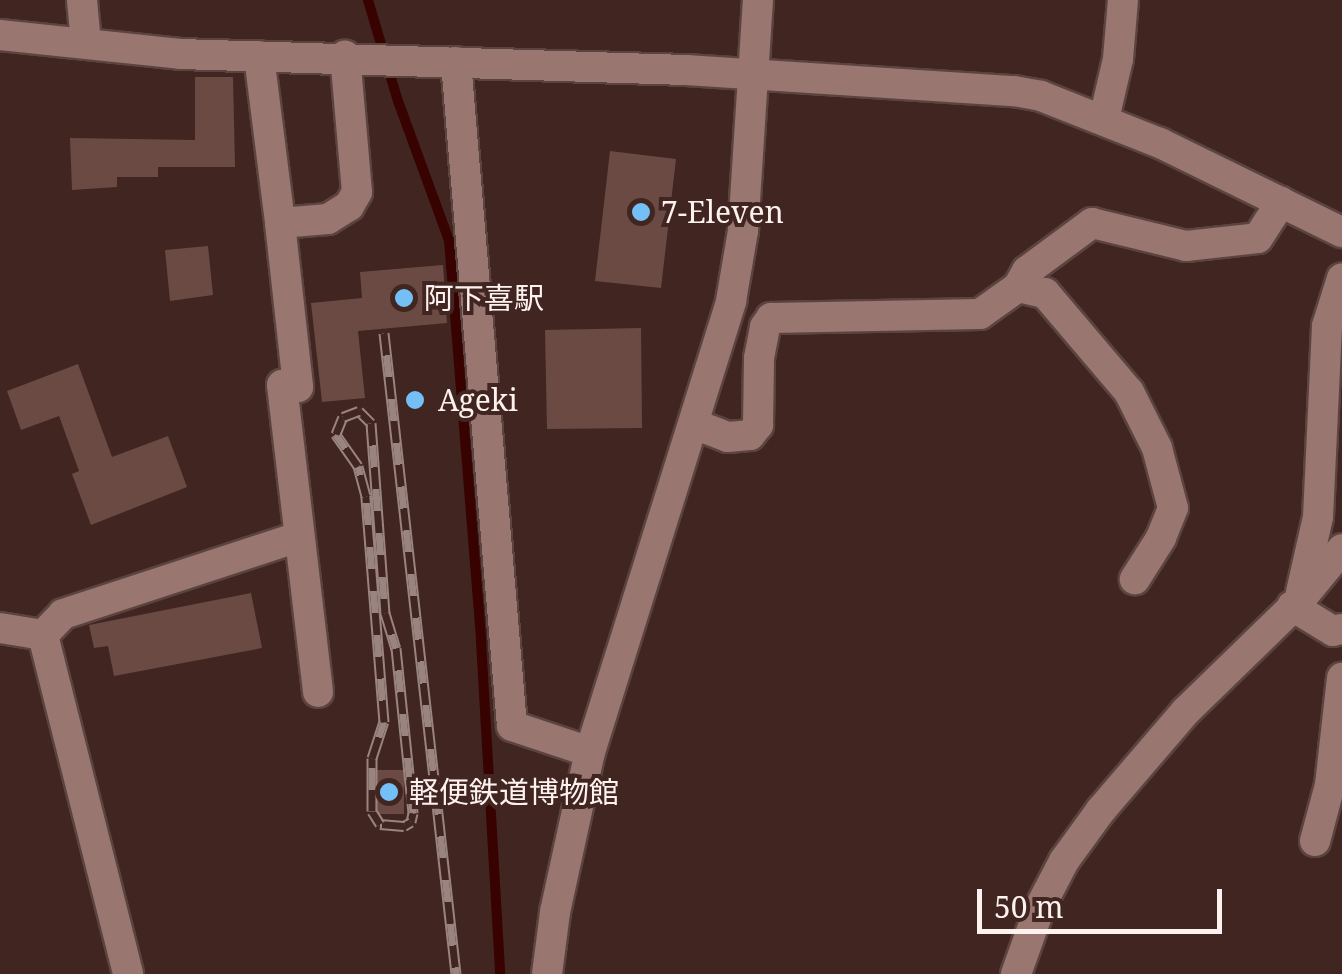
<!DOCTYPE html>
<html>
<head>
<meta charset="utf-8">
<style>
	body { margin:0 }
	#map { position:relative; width:1342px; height:974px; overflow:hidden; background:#412520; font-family:"Noto Serif","Noto Sans JP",serif }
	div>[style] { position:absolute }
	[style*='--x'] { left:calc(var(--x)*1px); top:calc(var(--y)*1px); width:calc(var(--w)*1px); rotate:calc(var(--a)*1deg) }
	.stream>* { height:10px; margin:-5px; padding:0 5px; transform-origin:5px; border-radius:5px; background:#380200 }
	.building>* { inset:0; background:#6b4a44 }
	.roads { filter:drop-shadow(2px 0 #5b4440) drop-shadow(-2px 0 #5b4440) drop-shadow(0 2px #5b4440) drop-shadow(0 -2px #5b4440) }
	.street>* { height:30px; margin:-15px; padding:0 15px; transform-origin:15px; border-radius:15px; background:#99766f }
	.secondary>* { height:30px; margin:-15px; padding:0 15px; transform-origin:15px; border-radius:15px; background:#99766f }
	.rail>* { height:11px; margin-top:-5.5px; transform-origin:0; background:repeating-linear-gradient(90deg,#412520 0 22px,#998480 0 44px); box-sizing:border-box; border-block:2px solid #998480 }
	.dots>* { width:28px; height:28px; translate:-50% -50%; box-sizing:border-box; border:5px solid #412520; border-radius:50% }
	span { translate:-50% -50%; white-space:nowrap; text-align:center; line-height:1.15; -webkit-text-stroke:8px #412520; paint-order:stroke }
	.poi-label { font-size:30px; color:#fef2f0 }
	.left { translate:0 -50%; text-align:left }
	.scale { position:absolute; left:977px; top:889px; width:245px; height:45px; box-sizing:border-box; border:5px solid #fef2f0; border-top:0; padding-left:12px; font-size:30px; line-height:35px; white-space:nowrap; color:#fef2f0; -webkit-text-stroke:8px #412520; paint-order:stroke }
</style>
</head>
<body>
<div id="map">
	<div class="stream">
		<div style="--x:368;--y:0;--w:105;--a:73.5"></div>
		<div style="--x:398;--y:101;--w:148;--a:69.9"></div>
		<div style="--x:449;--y:240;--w:402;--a:85.4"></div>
		<div style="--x:481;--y:641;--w:334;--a:86.7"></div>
	</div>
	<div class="building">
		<div style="clip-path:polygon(195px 77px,233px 77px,235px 167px,158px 167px,158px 177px,117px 177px,117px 187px,72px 190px,70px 138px,195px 140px)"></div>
		<div style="clip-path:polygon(610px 151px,676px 159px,661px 288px,595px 281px)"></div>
		<div style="clip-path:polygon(208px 246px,213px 295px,170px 301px,165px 250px)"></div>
		<div style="clip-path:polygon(443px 265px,447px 323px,358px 331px,365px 398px,322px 402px,311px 303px,362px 298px,360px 272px)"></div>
		<div style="clip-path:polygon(641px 328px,642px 428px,547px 429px,545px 330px)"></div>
		<div style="clip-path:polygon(78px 364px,112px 457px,168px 436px,187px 487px,91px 525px,72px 474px,79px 471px,59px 416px,21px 430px,7px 391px)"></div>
		<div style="clip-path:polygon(251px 593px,262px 648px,114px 676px,108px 646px,94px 648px,89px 625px)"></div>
		<div style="clip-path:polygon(375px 770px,404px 770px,404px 814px,375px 814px)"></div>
	</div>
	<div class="roads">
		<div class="street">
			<div style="--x:82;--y:0;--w:43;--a:84.7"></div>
			<div style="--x:259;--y:56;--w:168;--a:82.8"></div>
			<div style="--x:280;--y:223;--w:48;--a:-4.8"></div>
			<div style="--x:328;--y:219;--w:25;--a:-32"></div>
			<div style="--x:349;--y:206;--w:16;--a:-60"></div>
			<div style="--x:357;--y:192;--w:137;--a:-95"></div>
			<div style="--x:456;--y:62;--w:666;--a:85.18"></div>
			<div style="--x:512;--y:726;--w:82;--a:18.4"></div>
			<div style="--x:1104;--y:119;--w:62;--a:-76.9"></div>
			<div style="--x:1118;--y:59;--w:59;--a:-85.2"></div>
			<div style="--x:280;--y:223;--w:165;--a:83.7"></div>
			<div style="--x:298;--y:387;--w:16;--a:-173"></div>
			<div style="--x:282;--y:385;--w:309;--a:83.3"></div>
			<div style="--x:1018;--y:287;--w:18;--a:-61"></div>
			<div style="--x:1027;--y:271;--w:81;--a:-36.4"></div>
			<div style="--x:1092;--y:223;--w:97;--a:13.7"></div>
			<div style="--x:1186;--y:246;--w:72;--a:-6.3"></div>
			<div style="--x:1258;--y:238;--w:43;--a:-57.4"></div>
			<div style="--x:694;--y:424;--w:36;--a:21"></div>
			<div style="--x:728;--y:437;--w:22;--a:-5"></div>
			<div style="--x:750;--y:435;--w:13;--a:-51"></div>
			<div style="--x:758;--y:425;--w:67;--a:-89.1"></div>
			<div style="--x:759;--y:358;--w:32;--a:-79"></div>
			<div style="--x:765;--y:327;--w:11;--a:-56"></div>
			<div style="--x:771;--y:318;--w:209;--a:-1.1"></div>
			<div style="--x:980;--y:314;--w:47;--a:-35.4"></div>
			<div style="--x:1018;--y:287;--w:28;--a:13"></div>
			<div style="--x:1045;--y:293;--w:130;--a:49.7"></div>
			<div style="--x:1129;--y:392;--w:63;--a:63.4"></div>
			<div style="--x:1157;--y:448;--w:62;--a:75.1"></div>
			<div style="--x:1173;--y:508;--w:32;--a:112"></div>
			<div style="--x:1161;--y:538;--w:49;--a:122.4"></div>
			<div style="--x:1301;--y:592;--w:77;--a:-77.2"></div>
			<div style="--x:1318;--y:517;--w:191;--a:-87.3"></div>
			<div style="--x:1327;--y:326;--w:50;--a:-72.6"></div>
			<div style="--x:1292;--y:606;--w:48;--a:31.4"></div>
			<div style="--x:1333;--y:631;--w:9;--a:-13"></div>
			<div style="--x:0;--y:628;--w:44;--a:9.2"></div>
			<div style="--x:43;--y:635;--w:349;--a:75.9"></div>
			<div style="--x:43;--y:635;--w:29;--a:-46"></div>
			<div style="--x:63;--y:614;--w:247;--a:-18.1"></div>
			<div style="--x:1315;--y:841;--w:58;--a:-75"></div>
			<div style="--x:1330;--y:785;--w:108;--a:-83.6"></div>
			<div style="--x:1016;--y:974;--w:71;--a:-70.3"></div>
			<div style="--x:1040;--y:907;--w:52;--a:-62.4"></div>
			<div style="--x:1064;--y:861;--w:63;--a:-54"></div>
			<div style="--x:1101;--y:810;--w:129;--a:-49.4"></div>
			<div style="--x:1185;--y:712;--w:161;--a:-44.2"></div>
			<div style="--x:1300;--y:600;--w:66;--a:-50.5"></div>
		</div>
		<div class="secondary">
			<div style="--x:0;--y:35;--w:181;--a:6"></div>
			<div style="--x:180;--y:54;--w:506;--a:1.81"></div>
			<div style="--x:686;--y:70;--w:329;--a:3.7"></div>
			<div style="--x:1014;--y:91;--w:27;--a:10"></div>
			<div style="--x:1041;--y:96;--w:128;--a:21.6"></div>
			<div style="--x:1160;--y:143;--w:203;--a:26.1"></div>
			<div style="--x:547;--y:974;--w:63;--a:-82.6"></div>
			<div style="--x:555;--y:912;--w:164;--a:-77.7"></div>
			<div style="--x:590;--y:752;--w:473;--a:-72.6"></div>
			<div style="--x:731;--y:301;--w:71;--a:-80.3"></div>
			<div style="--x:743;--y:231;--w:231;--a:-86.3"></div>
		</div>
	</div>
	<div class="rail">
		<div style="--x:384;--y:333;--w:645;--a:83.59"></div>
		<div style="--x:359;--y:411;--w:17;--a:45"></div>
		<div style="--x:371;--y:423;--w:191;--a:85.8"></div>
		<div style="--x:385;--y:613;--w:37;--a:73"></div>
		<div style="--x:396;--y:648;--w:166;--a:84.1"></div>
		<div style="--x:413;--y:813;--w:9;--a:103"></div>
		<div style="--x:411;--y:822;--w:8;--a:150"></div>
		<div style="--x:404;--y:826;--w:24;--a:-175"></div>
		<div style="--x:380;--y:824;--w:15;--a:-122"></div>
		<div style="--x:372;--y:811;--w:53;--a:-90"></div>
		<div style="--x:372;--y:758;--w:38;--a:-72"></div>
		<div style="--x:384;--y:722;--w:227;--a:-94.6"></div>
		<div style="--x:366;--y:496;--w:31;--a:-105"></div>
		<div style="--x:358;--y:466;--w:39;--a:-125"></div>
		<div style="--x:336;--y:434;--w:18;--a:-68"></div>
		<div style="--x:343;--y:417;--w:17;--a:-21"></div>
	</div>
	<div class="dots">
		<div style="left:641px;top:212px;background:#74c0f6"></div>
		<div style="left:404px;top:298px;background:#74c0f6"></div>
		<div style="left:415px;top:400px;background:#74c0f6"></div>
		<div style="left:389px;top:792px;background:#74c0f6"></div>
	</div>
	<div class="poi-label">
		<span class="left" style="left:661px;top:212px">7-Eleven</span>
		<span class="left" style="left:424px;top:298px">阿下喜駅</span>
		<span class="left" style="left:438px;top:400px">Ageki</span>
		<span class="left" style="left:409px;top:792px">軽便鉄道博物館</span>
	</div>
	<div class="scale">50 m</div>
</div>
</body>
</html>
